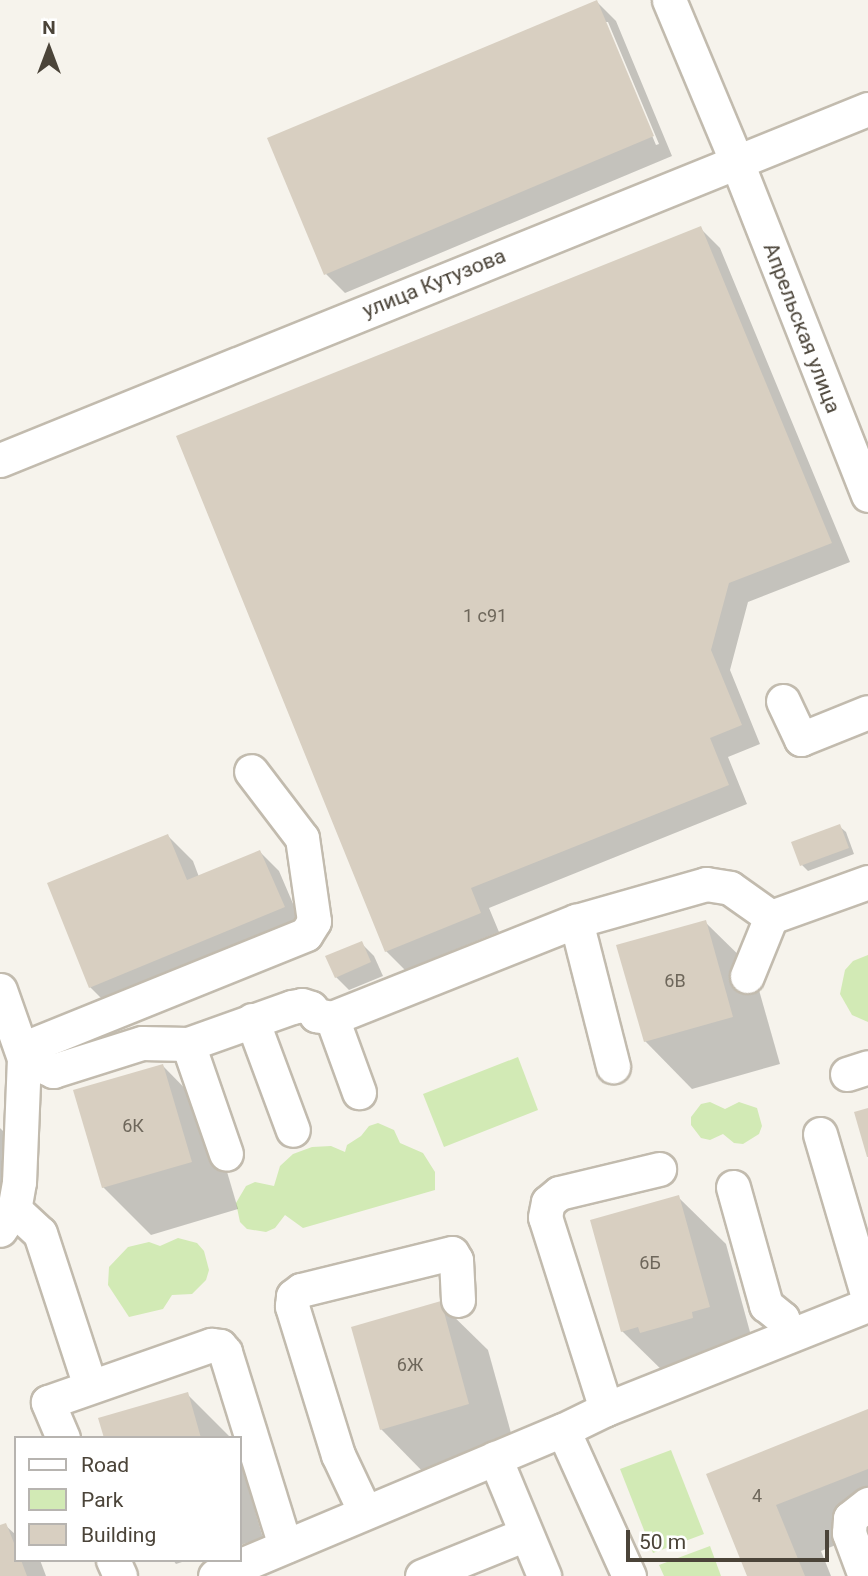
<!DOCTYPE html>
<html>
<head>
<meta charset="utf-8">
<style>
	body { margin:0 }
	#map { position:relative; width:868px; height:1576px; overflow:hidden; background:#f6f3ec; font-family:Roboto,sans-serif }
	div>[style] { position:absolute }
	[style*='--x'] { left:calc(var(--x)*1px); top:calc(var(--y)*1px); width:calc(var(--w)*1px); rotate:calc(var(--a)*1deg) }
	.green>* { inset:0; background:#d2eab5 }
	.shadow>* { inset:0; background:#0003 }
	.building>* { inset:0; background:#d8cfc1 }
	.roads { filter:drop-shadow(2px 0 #c2bbae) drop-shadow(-2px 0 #c2bbae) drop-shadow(0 2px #c2bbae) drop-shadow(0 -2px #c2bbae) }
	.minor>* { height:33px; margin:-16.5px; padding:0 16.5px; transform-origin:16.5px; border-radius:16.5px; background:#fff }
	span { translate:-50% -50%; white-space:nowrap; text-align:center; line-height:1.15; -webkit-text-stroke:5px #fff; paint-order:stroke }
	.number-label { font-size:18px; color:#6e675b }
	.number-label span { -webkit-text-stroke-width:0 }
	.street-label { font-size:21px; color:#4b4439 }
	.legend { position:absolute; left:14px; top:1436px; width:228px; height:126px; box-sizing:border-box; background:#fff; border:2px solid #b7b4b0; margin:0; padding:9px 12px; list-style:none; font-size:21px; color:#4b4439 }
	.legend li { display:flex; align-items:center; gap:14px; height:35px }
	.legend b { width:35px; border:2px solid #b7b4b0 }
	.north { position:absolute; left:14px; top:14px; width:70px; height:70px; -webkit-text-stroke:5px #fff; paint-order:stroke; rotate:0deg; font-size:19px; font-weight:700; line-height:28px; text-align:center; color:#4b4439 }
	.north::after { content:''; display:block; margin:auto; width:24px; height:32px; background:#4b4439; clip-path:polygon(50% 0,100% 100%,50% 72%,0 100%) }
	.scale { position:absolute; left:626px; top:1530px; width:203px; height:32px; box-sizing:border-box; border:4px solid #4b4439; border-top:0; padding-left:9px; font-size:21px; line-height:24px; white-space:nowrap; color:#4b4439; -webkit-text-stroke:5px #fff; paint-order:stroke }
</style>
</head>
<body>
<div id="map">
	<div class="green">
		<div style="clip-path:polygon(868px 955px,868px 1022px,852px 1015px,840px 994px,845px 970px,853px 961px)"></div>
		<div style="clip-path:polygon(518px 1057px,538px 1110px,444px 1147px,423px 1094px)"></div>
		<div style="clip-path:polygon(710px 1102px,725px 1109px,739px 1102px,757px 1108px,762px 1126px,759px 1134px,743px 1144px,734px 1143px,723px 1134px,710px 1140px,701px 1138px,691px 1125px,691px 1117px,701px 1104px)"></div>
		<div style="clip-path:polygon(378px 1123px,394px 1130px,400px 1143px,423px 1153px,435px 1172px,435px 1190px,303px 1228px,285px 1215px,275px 1228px,266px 1232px,247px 1229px,240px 1222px,236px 1203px,246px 1186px,255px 1182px,274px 1186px,280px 1166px,293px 1154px,312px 1147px,331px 1146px,345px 1152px,347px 1145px,361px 1136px,369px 1126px)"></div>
		<div style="clip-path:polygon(178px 1238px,197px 1243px,204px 1251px,209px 1270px,206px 1280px,192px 1294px,172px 1295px,163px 1309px,129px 1317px,108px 1285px,109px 1267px,128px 1247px,149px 1242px,160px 1246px)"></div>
		<div style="clip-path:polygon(671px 1450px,704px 1534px,653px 1553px,620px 1469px)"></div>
		<div style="clip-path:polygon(710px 1546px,721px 1576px,664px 1576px,659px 1565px)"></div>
	</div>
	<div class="shadow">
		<div style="clip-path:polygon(evenodd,596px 1px,616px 21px,672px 156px,345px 293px,326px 274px,596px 1px,604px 22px,608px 22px,659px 144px,656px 145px,604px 22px)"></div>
		<div style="clip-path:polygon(700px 228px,720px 248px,850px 562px,748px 602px,730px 670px,760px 744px,728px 757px,747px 804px,489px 908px,499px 932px,405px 970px,386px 951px)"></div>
		<div style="clip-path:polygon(839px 826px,846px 832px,854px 854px,808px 871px,802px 865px)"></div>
		<div style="clip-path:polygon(168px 836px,193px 861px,199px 877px,260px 852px,279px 871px,303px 927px,115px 1012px,90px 987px)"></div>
		<div style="clip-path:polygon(705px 922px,753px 969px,780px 1064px,692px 1089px,645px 1041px)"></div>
		<div style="clip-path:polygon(361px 943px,374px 956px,383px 976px,349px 990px,336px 977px)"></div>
		<div style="clip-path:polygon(163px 1066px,210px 1114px,238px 1209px,151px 1235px,103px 1187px)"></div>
		<div style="clip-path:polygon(0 1128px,10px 1138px,27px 1180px,0 1190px)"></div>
		<div style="clip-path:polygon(678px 1197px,726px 1244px,756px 1354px,670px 1378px,622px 1331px)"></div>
		<div style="clip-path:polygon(440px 1303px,488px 1350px,516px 1451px,428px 1477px,381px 1429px)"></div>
		<div style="clip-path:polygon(187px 1394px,231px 1438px,105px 1438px)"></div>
		<div style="clip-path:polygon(868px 1411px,868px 1532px,821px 1551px,831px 1576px,749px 1576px,708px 1475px)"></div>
		<div style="clip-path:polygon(240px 1459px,263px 1538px,240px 1545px)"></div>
		<div style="clip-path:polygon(5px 1525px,16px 1535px,16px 1560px,40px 1560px,46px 1576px,0 1576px,0 1527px)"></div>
		<div style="clip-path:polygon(173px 1560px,188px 1560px,176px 1564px)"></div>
	</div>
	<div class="building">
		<div style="clip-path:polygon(597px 0,654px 136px,324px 275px,267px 138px)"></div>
		<div style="clip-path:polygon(701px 226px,832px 543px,729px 583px,711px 650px,742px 725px,710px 738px,729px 785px,471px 888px,481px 913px,385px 952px,176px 436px)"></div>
		<div style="clip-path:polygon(840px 824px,849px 848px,800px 866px,791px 842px)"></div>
		<div style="clip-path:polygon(168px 834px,187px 880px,260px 850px,285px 907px,89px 988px,47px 883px)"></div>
		<div style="clip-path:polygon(706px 920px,733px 1017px,644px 1042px,616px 945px)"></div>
		<div style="clip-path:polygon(362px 941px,371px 962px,335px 978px,325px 956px)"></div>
		<div style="clip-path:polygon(163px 1064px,192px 1162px,102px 1188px,73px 1090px)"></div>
		<div style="clip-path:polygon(868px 1108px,868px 1157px,867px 1157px,854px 1112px)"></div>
		<div style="clip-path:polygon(679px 1195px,710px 1307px,692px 1312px,693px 1318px,640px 1333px,638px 1327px,621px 1332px,590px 1220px)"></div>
		<div style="clip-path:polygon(441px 1301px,469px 1404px,380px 1430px,351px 1327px)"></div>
		<div style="clip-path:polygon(188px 1392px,201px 1438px,104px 1438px,98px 1418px)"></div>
		<div style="clip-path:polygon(868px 1409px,868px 1469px,776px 1505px,805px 1576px,747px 1576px,706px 1474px)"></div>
		<div style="clip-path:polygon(6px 1523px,16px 1548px,16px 1560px,21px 1560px,27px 1576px,0 1576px,0 1525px)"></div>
	</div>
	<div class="roads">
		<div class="minor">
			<div style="--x:669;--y:0;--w:173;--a:67.3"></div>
			<div style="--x:736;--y:160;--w:360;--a:68.5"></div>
			<div style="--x:0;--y:460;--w:936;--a:-22.02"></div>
			<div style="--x:783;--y:701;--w:42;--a:64.7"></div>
			<div style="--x:801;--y:739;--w:72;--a:-21.9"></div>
			<div style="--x:576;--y:921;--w:150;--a:75.7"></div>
			<div style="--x:747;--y:976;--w:64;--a:-67.9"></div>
			<div style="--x:0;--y:990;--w:72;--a:70.6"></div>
			<div style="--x:24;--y:1058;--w:124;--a:92.3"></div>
			<div style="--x:19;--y:1182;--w:27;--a:100"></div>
			<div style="--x:14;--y:1209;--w:25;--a:124"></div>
			<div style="--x:332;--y:1018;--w:79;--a:70"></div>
			<div style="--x:252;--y:1020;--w:117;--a:69.6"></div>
			<div style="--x:188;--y:1044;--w:116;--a:70.9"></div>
			<div style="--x:22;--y:1049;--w:306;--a:-22"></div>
			<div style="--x:306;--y:934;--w:15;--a:-58"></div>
			<div style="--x:314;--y:921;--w:84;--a:-98.2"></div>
			<div style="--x:302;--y:838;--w:84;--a:-127.3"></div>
			<div style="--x:24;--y:1058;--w:32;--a:24"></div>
			<div style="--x:53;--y:1071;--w:93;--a:-17.5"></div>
			<div style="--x:142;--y:1043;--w:46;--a:1.2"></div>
			<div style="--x:188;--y:1044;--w:110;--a:-19.6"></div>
			<div style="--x:292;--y:1007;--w:10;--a:-11"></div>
			<div style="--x:302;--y:1005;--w:9;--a:18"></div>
			<div style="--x:311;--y:1008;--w:9;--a:54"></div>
			<div style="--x:316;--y:1015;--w:16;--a:11"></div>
			<div style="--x:332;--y:1018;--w:263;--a:-21.7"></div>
			<div style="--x:576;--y:921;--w:135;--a:-15.9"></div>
			<div style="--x:706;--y:884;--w:24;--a:9"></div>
			<div style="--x:730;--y:888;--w:50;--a:35.3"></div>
			<div style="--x:771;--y:917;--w:103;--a:-19.8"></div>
			<div style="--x:847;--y:1074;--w:22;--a:-18"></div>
			<div style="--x:820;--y:1134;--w:170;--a:73.6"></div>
			<div style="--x:733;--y:1187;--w:123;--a:74.4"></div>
			<div style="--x:766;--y:1305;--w:21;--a:39"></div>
			<div style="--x:782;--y:1318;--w:18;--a:71"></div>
			<div style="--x:14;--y:1209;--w:35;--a:43"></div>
			<div style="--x:40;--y:1233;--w:161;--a:71.9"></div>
			<div style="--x:606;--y:1409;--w:201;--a:-107.6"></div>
			<div style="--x:545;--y:1217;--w:15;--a:-79"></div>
			<div style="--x:548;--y:1202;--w:14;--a:-39"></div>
			<div style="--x:559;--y:1193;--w:103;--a:-13.5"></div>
			<div style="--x:63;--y:1438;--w:39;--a:-113"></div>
			<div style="--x:48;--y:1402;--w:173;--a:-19.3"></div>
			<div style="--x:211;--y:1345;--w:9;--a:6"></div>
			<div style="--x:220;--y:1346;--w:8;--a:50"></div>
			<div style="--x:225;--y:1352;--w:203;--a:72.8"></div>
			<div style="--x:495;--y:1458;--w:128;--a:67.4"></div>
			<div style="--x:365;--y:1512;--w:63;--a:-115.3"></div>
			<div style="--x:338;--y:1455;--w:156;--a:-107.2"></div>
			<div style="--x:292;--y:1306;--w:10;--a:-84"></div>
			<div style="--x:293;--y:1296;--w:10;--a:-37"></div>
			<div style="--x:301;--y:1290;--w:155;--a:-13.8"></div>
			<div style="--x:452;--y:1253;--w:8;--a:60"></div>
			<div style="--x:456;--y:1260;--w:40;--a:87.1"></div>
			<div style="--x:113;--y:1560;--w:17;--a:66"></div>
			<div style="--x:215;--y:1576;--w:377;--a:-22.8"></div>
			<div style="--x:422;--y:1576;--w:112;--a:-22"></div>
			<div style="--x:629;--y:1576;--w:160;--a:-114.3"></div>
			<div style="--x:563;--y:1430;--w:48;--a:-26"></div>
			<div style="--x:606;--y:1409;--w:282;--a:-21.7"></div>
			<div style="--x:865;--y:1576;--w:46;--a:-110.4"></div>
			<div style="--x:849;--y:1533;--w:15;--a:-86"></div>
			<div style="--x:850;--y:1518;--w:23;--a:-38"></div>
		</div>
	</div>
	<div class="number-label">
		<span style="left:485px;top:616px">1 с91</span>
		<span style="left:675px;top:981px">6В</span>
		<span style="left:133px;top:1126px">6К</span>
		<span style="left:650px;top:1263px">6Б</span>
		<span style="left:410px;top:1365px">6Ж</span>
		<span style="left:757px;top:1496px">4</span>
	</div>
	<div class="street-label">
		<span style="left:434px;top:283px;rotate:-22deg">улица Кутузова</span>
		<span style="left:802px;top:328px;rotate:69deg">Апрельская улица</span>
	</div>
	<ul class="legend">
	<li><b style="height:9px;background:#fff"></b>Road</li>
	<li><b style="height:19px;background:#d2eab5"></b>Park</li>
	<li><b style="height:19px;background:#d8cfc1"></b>Building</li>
	</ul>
	<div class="north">N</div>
	<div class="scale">50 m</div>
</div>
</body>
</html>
